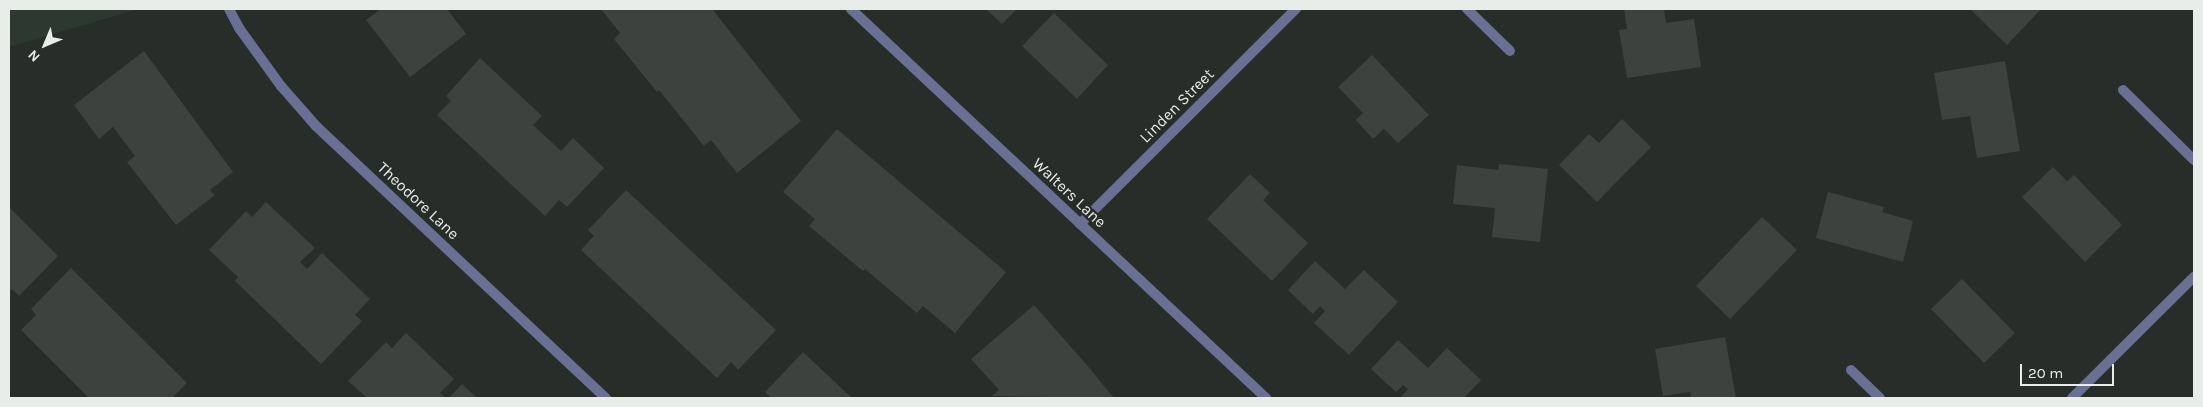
<!DOCTYPE html>
<html>
<head>
<meta charset="utf-8">
<style>
	body { margin:0 }
	#map { position:relative; width:2203px; height:407px; overflow:hidden; background:#272d28; font-family:Karla,sans-serif }
	div>[style] { position:absolute }
	[style*='--x'] { left:calc(var(--x)*1px); top:calc(var(--y)*1px); width:calc(var(--w)*1px); rotate:calc(var(--a)*1deg) }
	.built>* { inset:0; background:#2c3830 }
	.building>* { inset:0; background:#3c423e }
	.minor>* { height:10px; margin:-5px; padding:0 5px; transform-origin:5px; border-radius:5px; background:#6a7093 }
	span { translate:-50% -50%; white-space:nowrap; text-align:center; line-height:1.15; -webkit-text-stroke:4.5px #272d28; paint-order:stroke }
	.street-label { font-size:16px; color:#e9edea }
	.frame { position:absolute; inset:0; border:10px solid #e9edea; pointer-events:none }
	.north { position:absolute; left:20px; top:20px; width:50px; height:50px; -webkit-text-stroke:4px #272d28; paint-order:stroke; rotate:225deg; font-size:14px; font-weight:700; line-height:20px; text-align:center; color:#e9edea }
	.north::after { content:''; display:block; margin:auto; width:18px; height:22px; background:#e9edea; clip-path:polygon(50% 0,100% 100%,50% 72%,0 100%) }
	.scale { position:absolute; left:2020px; top:364px; width:94px; height:22px; box-sizing:border-box; border:2px solid #e9edea; border-top:0; padding-left:6px; font-size:15px; line-height:18px; white-space:nowrap; color:#e9edea; -webkit-text-stroke:4px #272d28; paint-order:stroke }
</style>
</head>
<body>
<div id="map">
	<div class="built">
		<div style="clip-path:polygon(9px 9px,139px 9px,9px 47px)"></div>
	</div>
	<div class="building">
		<div style="clip-path:polygon(381px 9px,447px 9px,466px 34px,410px 77px,366px 20px)"></div>
		<div style="clip-path:polygon(601px 9px,712px 9px,801px 121px,737px 173px,711px 140px,704px 146px,659px 90px,657px 92px,614px 39px,620px 33px)"></div>
		<div style="clip-path:polygon(986px 9px,1017px 9px,1002px 24px)"></div>
		<div style="clip-path:polygon(1624px 9px,1664px 9px,1666px 23px,1694px 19px,1701px 67px,1627px 78px,1619px 30px,1627px 29px)"></div>
		<div style="clip-path:polygon(1974px 9px,2041px 9px,2007px 45px,1972px 11px)"></div>
		<div style="clip-path:polygon(1054px 13px,1108px 65px,1077px 99px,1022px 46px)"></div>
		<div style="clip-path:polygon(144px 51px,233px 172px,210px 190px,215px 195px,176px 225px,127px 162px,135px 156px,113px 127px,99px 139px,74px 105px)"></div>
		<div style="clip-path:polygon(1372px 55px,1429px 115px,1398px 143px,1384px 129px,1373px 139px,1356px 120px,1363px 113px,1338px 87px)"></div>
		<div style="clip-path:polygon(480px 58px,542px 116px,533px 125px,561px 151px,573px 138px,604px 168px,567px 207px,559px 200px,545px 216px,437px 115px,451px 101px,446px 96px)"></div>
		<div style="clip-path:polygon(2005px 61px,2020px 151px,1977px 158px,1970px 116px,1942px 120px,1934px 73px)"></div>
		<div style="clip-path:polygon(1622px 119px,1651px 147px,1597px 202px,1559px 165px,1589px 134px,1599px 143px)"></div>
		<div style="clip-path:polygon(837px 129px,1006px 272px,955px 333px,923px 306px,917px 313px,865px 269px,863px 271px,809px 226px,815px 219px,783px 192px)"></div>
		<div style="clip-path:polygon(1499px 164px,1548px 169px,1540px 242px,1492px 237px,1495px 208px,1453px 204px,1457px 165px,1498px 170px)"></div>
		<div style="clip-path:polygon(2053px 167px,2067px 181px,2074px 175px,2122px 225px,2085px 262px,2022px 197px)"></div>
		<div style="clip-path:polygon(1250px 174px,1270px 193px,1263px 200px,1308px 243px,1272px 281px,1207px 219px)"></div>
		<div style="clip-path:polygon(626px 190px,776px 330px,738px 370px,731px 362px,717px 378px,581px 250px,594px 236px,588px 230px)"></div>
		<div style="clip-path:polygon(1828px 192px,1884px 207px,1882px 212px,1913px 221px,1903px 262px,1816px 238px)"></div>
		<div style="clip-path:polygon(266px 202px,315px 248px,300px 262px,307px 269px,322px 253px,370px 299px,355px 315px,362px 321px,321px 364px,235px 281px,238px 277px,209px 250px,246px 211px,252px 217px)"></div>
		<div style="clip-path:polygon(9px 207px,58px 256px,19px 296px,12px 289px,9px 292px)"></div>
		<div style="clip-path:polygon(1762px 217px,1797px 250px,1730px 319px,1696px 286px)"></div>
		<div style="clip-path:polygon(1315px 261px,1345px 289px,1364px 270px,1398px 302px,1349px 355px,1314px 323px,1325px 311px,1320px 306px,1313px 314px,1288px 290px)"></div>
		<div style="clip-path:polygon(71px 268px,187px 383px,172px 398px,89px 398px,21px 330px,36px 315px,31px 309px)"></div>
		<div style="clip-path:polygon(1962px 279px,2015px 333px,1984px 363px,1931px 309px)"></div>
		<div style="clip-path:polygon(1034px 305px,1086px 364px,1114px 398px,992px 396px,999px 390px,971px 359px)"></div>
		<div style="clip-path:polygon(406px 333px,454px 379px,440px 393px,446px 398px,367px 398px,348px 381px,386px 342px,392px 348px)"></div>
		<div style="clip-path:polygon(1725px 337px,1736px 398px,1691px 398px,1690px 392px,1663px 396px,1655px 349px)"></div>
		<div style="clip-path:polygon(1398px 340px,1428px 368px,1447px 348px,1481px 380px,1464px 398px,1400px 398px,1408px 389px,1403px 385px,1396px 392px,1371px 369px)"></div>
		<div style="clip-path:polygon(803px 352px,852px 398px,771px 398px,765px 392px)"></div>
		<div style="clip-path:polygon(462px 384px,477px 398px,449px 398px)"></div>
	</div>
	<div class="minor">
		<div style="--x:229;--y:9;--w:21;--a:62"></div>
		<div style="--x:239;--y:28;--w:72;--a:54.1"></div>
		<div style="--x:281;--y:86;--w:53;--a:48.8"></div>
		<div style="--x:316;--y:126;--w:398;--a:43.2"></div>
		<div style="--x:851;--y:9;--w:569;--a:43.15"></div>
		<div style="--x:1467;--y:9;--w:60;--a:44.3"></div>
		<div style="--x:2123;--y:90;--w:100;--a:44.6"></div>
		<div style="--x:1080;--y:224;--w:305;--a:-44.9"></div>
		<div style="--x:1851;--y:370;--w:40;--a:44"></div>
		<div style="--x:2072;--y:398;--w:172;--a:-44.8"></div>
	</div>
	<div class="street-label">
		<span style="left:1177px;top:106px;rotate:-45deg">Linden Street</span>
		<span style="left:1069px;top:193px;rotate:43deg">Walters Lane</span>
		<span style="left:418px;top:201px;rotate:43deg">Theodore Lane</span>
	</div>
	<div class="frame"></div>
	<div class="north">N</div>
	<div class="scale">20 m</div>
</div>
</body>
</html>
